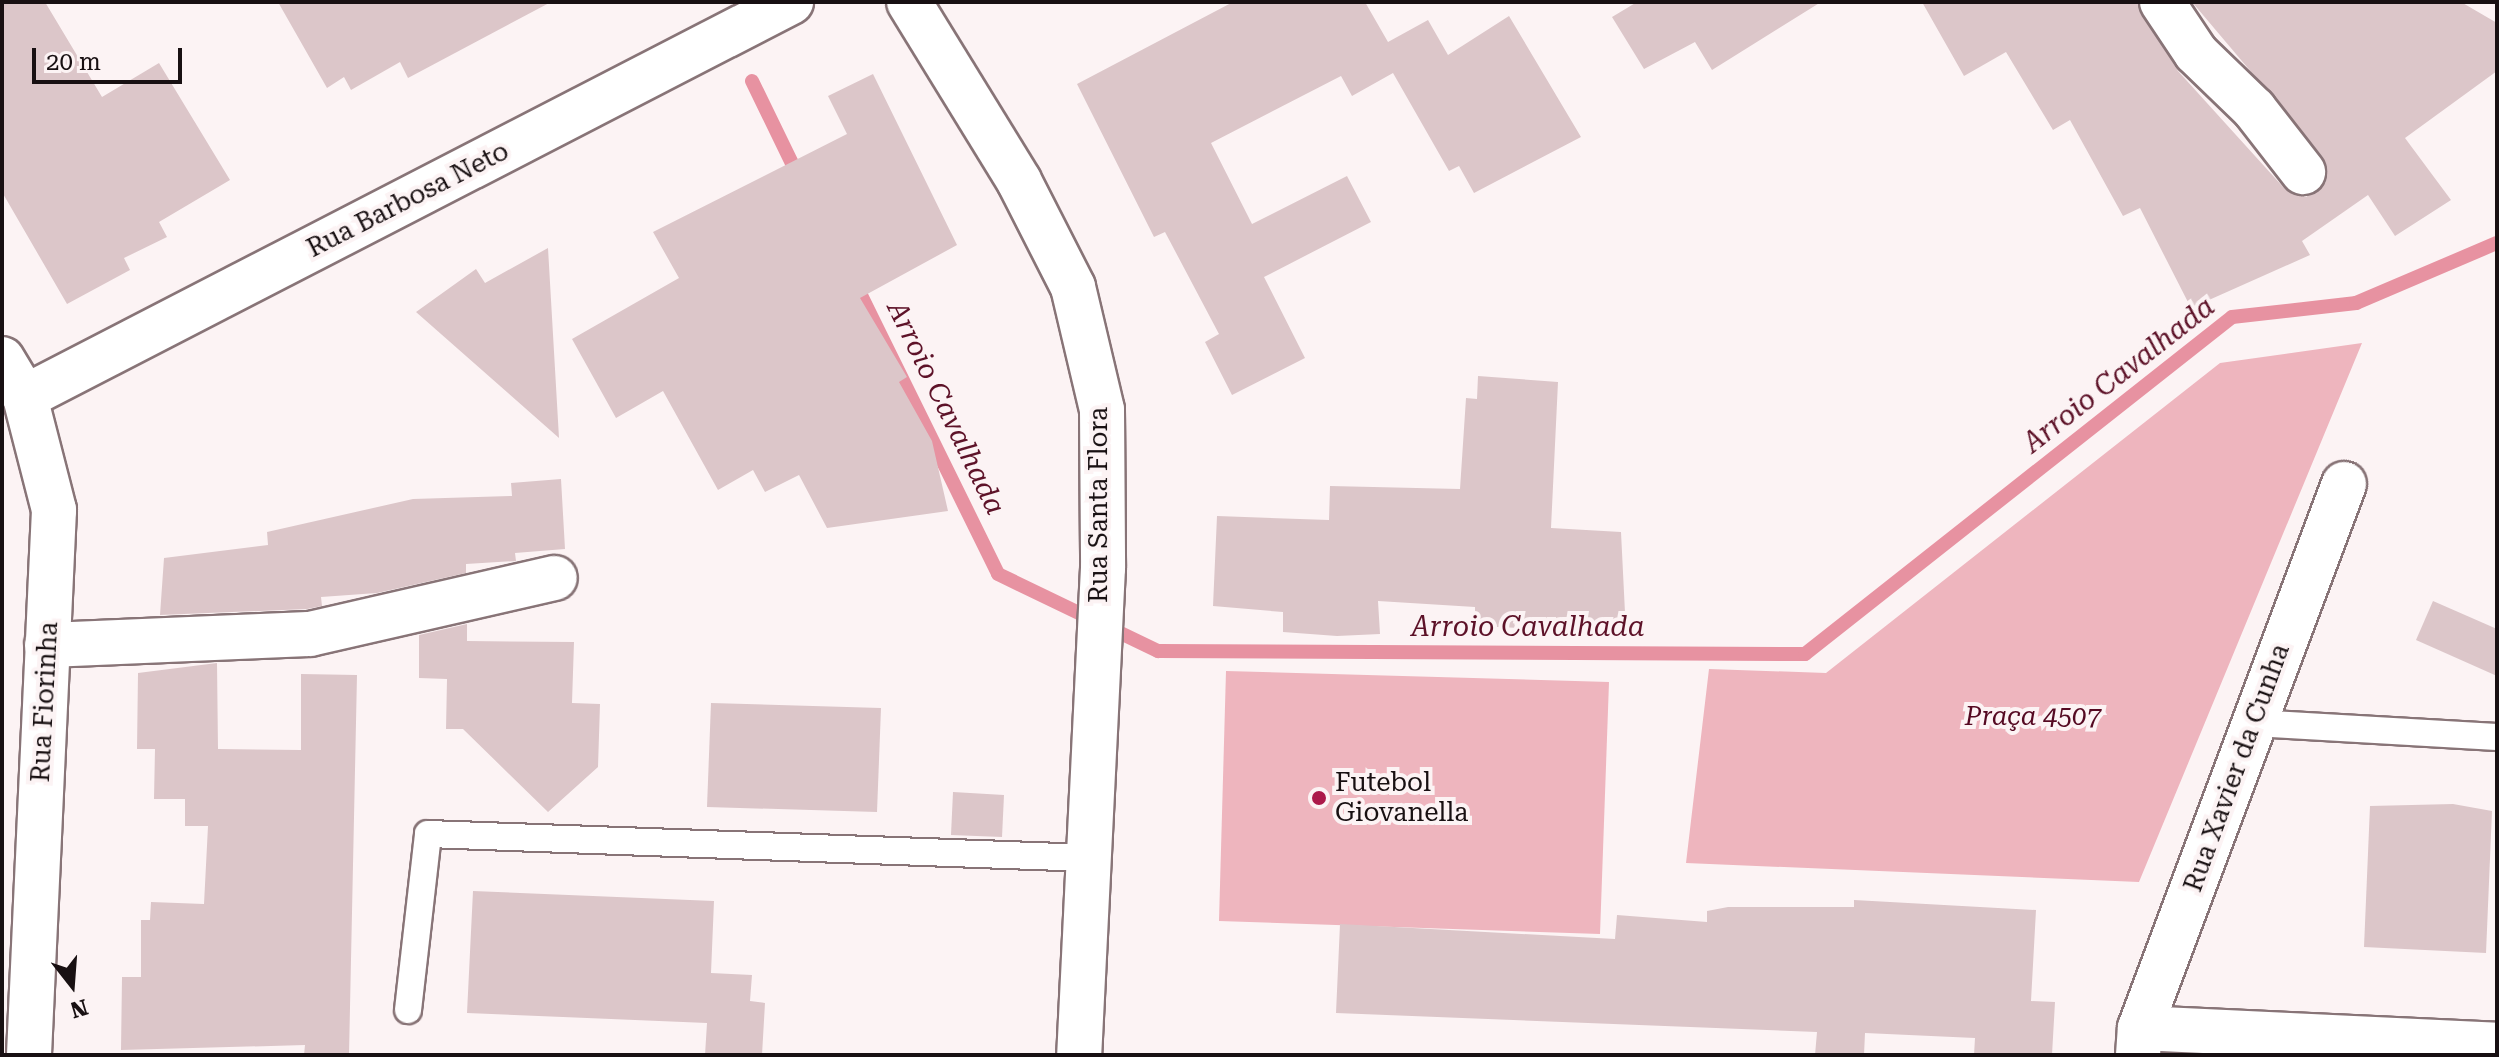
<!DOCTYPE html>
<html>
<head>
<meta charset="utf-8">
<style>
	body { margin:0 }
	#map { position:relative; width:2499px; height:1057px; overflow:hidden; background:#fcf3f4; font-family:"Roboto Serif",serif }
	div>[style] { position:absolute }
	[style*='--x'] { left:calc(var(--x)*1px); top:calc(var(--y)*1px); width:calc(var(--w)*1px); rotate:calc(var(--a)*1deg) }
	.green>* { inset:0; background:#eeb5be }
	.stream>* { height:14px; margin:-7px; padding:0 7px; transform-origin:7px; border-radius:7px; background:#e792a1 }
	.building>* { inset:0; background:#dcc6c9 }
	.roads { filter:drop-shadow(2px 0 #887477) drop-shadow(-2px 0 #887477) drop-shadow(0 2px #887477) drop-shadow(0 -2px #887477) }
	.lane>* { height:26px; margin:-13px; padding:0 13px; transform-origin:13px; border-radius:13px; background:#fff }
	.street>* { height:44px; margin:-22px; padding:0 22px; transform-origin:22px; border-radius:22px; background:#fff }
	.secondary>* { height:44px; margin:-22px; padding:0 22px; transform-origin:22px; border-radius:22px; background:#fff }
	.dots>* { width:22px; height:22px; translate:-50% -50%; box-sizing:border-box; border:4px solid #fcf3f4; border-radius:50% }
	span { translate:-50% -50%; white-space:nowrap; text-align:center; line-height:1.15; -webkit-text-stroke:8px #fcf3f4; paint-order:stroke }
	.street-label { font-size:26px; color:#181012 }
	.park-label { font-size:26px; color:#550922; font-style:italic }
	.poi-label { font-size:26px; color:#181012 }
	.left { translate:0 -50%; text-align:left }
	.water-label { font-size:28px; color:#5d1228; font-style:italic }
	.frame { position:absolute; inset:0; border:4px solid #181012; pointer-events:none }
	.north { position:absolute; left:32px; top:945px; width:80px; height:80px; -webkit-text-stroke:6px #fcf3f4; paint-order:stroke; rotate:163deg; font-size:22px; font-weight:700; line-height:32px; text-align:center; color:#181012 }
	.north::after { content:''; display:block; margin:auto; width:28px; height:36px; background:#181012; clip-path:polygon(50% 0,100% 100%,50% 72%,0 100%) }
	.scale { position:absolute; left:32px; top:48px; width:150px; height:36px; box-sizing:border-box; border:4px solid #181012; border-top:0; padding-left:10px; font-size:24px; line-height:28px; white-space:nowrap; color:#181012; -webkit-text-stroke:6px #fcf3f4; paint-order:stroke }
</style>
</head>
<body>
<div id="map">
	<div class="green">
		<div style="clip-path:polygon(2362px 343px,2139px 882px,1686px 863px,1709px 669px,1826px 673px,2220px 363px)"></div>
		<div style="clip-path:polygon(1226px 671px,1609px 682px,1600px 934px,1219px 921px)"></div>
	</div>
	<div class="stream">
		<div style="--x:752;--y:81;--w:108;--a:64.1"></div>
		<div style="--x:854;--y:281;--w:326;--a:63.8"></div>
		<div style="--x:998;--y:574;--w:178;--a:25.7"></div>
		<div style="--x:1158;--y:651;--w:647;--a:0.27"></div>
		<div style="--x:1805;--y:654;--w:544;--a:-38.28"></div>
		<div style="--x:2232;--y:317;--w:125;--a:-6.4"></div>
		<div style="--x:2356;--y:303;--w:153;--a:-23.1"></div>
	</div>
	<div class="building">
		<div style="clip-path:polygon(2px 2px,45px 2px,102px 97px,159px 63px,230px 180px,159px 222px,167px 237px,124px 258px,130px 270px,67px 304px,2px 192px)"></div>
		<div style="clip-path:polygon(278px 2px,551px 2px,408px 78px,400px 62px,351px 90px,344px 77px,327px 88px)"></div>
		<div style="clip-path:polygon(1233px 2px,1365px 2px,1388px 42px,1428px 20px,1448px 55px,1509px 16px,1581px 137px,1474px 193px,1459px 166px,1449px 171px,1393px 73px,1352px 96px,1341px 76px,1211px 143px,1252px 224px,1347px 176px,1371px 222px,1264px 277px,1305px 358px,1232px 395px,1205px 342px,1219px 334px,1165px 232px,1154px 237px,1077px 84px)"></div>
		<div style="clip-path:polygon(1637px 2px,1821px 2px,1712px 70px,1695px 42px,1644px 69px,1612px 17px)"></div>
		<div style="clip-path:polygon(1922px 2px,2137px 2px,2178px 71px,2284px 188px,2306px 197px,2326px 182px,2323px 157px,2192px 2px,2461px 2px,2497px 23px,2497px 71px,2405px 138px,2451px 200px,2395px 236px,2368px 195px,2302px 241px,2310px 255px,2191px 308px,2140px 208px,2123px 216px,2070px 120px,2053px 130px,2006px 52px,1964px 76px)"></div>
		<div style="clip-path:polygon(873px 74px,957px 245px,860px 298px,907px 377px,899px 382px,932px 441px,948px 511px,827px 528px,799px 475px,765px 492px,753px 470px,718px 490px,663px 391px,616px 418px,572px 339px,679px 278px,653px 232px,847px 134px,828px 96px)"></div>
		<div style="clip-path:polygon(548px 248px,559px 438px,416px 312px,476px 269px,485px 283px)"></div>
		<div style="clip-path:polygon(1478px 376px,1558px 382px,1551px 528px,1621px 532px,1626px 633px,1475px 626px,1475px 607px,1378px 601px,1380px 634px,1337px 636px,1283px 632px,1283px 612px,1213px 606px,1217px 516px,1329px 520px,1330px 486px,1460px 489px,1466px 398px,1477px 399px)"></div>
		<div style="clip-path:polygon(561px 479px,565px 549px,515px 553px,516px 561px,466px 564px,466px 573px,377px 593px,321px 597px,322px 606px,307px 609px,160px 615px,164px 558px,268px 545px,267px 532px,413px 499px,512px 496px,511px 483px)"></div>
		<div style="clip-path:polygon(2433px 601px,2497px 629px,2497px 676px,2416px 640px)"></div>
		<div style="clip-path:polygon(467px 624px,467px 641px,574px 642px,572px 703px,600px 704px,598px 767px,548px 812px,463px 729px,446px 729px,447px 679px,419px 678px,419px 635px)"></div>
		<div style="clip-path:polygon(217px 663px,218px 749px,301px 750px,301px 674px,357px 675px,349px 1055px,304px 1055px,305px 1045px,121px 1050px,122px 977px,141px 977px,141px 920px,150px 920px,151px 902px,204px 904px,208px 826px,185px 826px,185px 799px,154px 799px,155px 749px,137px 749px,138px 673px)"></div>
		<div style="clip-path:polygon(711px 703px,881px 708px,877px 812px,707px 807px)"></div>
		<div style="clip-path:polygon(953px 792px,1004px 795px,1002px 837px,951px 835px)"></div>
		<div style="clip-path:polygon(2453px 804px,2492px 811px,2486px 953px,2364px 947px,2370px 806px)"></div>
		<div style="clip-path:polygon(473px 891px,714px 901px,711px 973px,752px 975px,750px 1001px,765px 1003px,762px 1055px,705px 1055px,707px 1023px,467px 1013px)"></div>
		<div style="clip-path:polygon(1854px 900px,2036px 910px,2031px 1001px,2055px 1002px,2052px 1055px,1974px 1055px,1975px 1038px,1865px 1033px,1864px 1055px,1815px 1055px,1817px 1032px,1336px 1013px,1340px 924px,1615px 939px,1617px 915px,1707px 922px,1707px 911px,1728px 907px,1854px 907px)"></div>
	</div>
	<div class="roads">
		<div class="lane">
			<div style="--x:2254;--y:723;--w:243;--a:3.3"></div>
			<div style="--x:408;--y:1010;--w:177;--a:-83.5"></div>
			<div style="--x:428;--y:834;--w:660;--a:2.08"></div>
		</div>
		<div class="street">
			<div style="--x:2162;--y:2;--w:61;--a:56.3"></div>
			<div style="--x:2196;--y:53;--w:81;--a:44"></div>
			<div style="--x:2254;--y:109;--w:80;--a:52.1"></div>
			<div style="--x:25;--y:397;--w:862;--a:-27.28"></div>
			<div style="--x:47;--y:645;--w:263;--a:-2.4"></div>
			<div style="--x:310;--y:634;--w:251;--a:-12.9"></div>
			<div style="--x:2140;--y:1028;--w:357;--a:2.7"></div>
			<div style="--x:2138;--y:1055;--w:27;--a:-86"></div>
			<div style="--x:2140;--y:1028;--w:581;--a:-69.44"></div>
		</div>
		<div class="secondary">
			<div style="--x:909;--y:2;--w:210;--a:58.4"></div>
			<div style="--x:1019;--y:181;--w:119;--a:63"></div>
			<div style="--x:1073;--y:287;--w:126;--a:76.7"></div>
			<div style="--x:1102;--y:410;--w:158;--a:89.6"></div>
			<div style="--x:1103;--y:568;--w:488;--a:92.8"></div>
			<div style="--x:2;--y:359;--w:44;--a:58.8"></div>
			<div style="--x:25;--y:397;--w:117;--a:75.6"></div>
			<div style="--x:54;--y:510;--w:546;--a:92.63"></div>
		</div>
	</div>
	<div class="dots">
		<div style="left:1319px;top:798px;background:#ac194a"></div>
	</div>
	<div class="street-label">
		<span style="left:408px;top:200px;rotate:-27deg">Rua Barbosa Neto</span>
		<span style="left:1099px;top:505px;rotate:-90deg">Rua Santa Flora</span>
		<span style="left:45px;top:702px;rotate:-87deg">Rua Fiorinha</span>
		<span style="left:2237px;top:768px;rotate:-70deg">Rua Xavier da Cunha</span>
	</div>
	<div class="park-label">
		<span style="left:2033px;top:717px">Praça 4507</span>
	</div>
	<div class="poi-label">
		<span class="left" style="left:1335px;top:798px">Futebol<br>Giovanella</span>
	</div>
	<div class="water-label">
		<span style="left:2119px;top:375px;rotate:-38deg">Arroio Cavalhada</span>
		<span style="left:946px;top:408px;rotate:64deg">Arroio Cavalhada</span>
		<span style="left:1528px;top:627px">Arroio Cavalhada</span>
	</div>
	<div class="frame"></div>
	<div class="north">N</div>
	<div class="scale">20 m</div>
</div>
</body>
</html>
